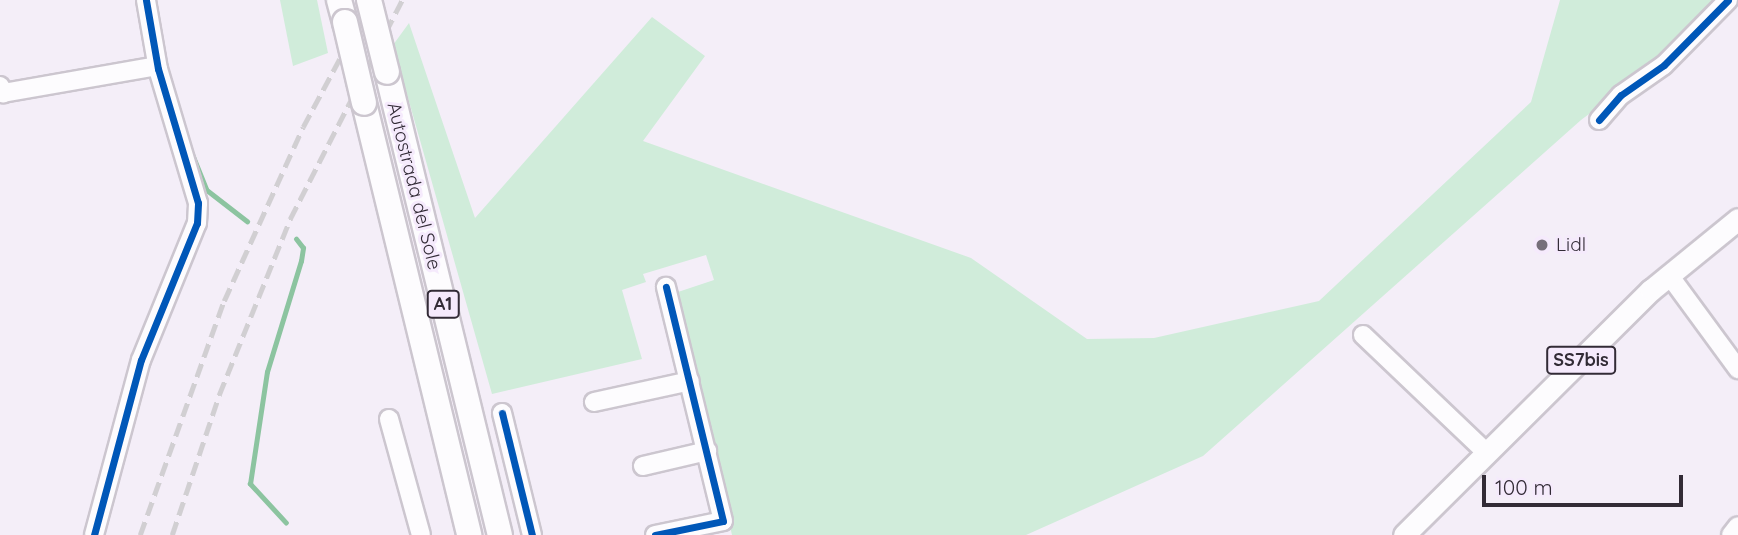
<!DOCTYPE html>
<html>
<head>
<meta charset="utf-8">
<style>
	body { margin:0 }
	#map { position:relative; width:1738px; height:535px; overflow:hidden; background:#f4eef8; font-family:Quicksand,sans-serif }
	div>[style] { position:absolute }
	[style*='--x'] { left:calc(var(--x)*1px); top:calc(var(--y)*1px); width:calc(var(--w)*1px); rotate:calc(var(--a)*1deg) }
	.green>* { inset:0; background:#d0ecda }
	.stream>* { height:4.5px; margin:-2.25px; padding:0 2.25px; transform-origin:2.25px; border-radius:2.25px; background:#8cc4a0 }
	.roads { filter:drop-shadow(2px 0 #ccc6cf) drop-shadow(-2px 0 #ccc6cf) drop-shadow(0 2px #ccc6cf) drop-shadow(0 -2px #ccc6cf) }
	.minor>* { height:18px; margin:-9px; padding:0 9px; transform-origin:9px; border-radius:9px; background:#fdfcfe }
	.major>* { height:21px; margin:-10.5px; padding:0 10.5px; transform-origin:10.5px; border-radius:10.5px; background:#fdfcfe }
	.highway>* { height:24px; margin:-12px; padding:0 12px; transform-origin:12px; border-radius:12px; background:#fdfcfe }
	.rail>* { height:4.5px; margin-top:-2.25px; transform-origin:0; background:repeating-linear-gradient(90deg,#d1cfd2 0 14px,transparent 0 21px) }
	.bridges { filter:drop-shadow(2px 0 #ccc6cf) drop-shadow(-2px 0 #ccc6cf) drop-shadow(0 2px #ccc6cf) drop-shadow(0 -2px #ccc6cf) }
	.highway-bridge>* { height:24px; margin:-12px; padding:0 12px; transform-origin:12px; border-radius:12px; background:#fdfcfe }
	.cycleway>* { height:7px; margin:-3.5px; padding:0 3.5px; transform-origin:3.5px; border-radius:3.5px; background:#0057b8 }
	.dots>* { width:19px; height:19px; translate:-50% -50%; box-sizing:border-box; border:4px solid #f5eafc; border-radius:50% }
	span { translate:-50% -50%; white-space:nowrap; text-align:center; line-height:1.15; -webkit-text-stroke:6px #f5eafc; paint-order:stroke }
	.shield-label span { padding:2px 5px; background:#f5eafc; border:2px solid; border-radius:5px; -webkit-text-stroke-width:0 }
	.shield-label { font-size:18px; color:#322b36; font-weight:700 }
	.street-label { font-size:19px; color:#322b36 }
	.poi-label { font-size:19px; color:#322b36 }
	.left { translate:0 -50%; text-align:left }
	.scale { position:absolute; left:1482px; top:475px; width:201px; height:32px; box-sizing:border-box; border:4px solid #322b36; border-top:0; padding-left:9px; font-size:21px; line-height:24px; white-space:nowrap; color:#322b36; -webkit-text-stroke:5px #f5eafc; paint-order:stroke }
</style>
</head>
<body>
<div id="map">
	<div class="green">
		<div style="clip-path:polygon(280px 0,317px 0,328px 53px,293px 66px)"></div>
		<div style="clip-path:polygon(1560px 0,1721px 0,1668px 55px,1581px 120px,1203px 456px,1026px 535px,732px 535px,675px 293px,714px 280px,706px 255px,643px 274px,646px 282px,622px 290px,642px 359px,492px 394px,393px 45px,409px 23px,475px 218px,652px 17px,705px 56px,643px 141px,971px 258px,1087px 339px,1154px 338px,1319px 301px,1531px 102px)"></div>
	</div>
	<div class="stream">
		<div style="--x:192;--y:153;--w:40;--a:68"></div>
		<div style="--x:207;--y:190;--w:51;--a:37.8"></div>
		<div style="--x:286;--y:523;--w:53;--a:-132.7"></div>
		<div style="--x:250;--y:484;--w:113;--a:-81.4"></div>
		<div style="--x:267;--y:372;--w:116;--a:-73"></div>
		<div style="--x:301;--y:261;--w:13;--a:-81"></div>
		<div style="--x:303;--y:248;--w:11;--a:-128"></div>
	</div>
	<div class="roads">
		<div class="minor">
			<div style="--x:0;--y:86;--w:8;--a:67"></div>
			<div style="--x:3;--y:93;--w:156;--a:-9.9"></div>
			<div style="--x:1599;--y:120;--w:33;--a:-49"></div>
			<div style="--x:1621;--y:95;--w:52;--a:-34.9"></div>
			<div style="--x:1664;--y:65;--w:91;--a:-45.4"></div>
			<div style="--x:1669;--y:275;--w:117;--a:53.7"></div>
			<div style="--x:1363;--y:335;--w:171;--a:43.6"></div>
			<div style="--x:594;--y:402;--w:98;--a:-12.3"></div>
			<div style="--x:502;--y:413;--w:126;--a:76.2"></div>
			<div style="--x:389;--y:419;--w:120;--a:74.6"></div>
			<div style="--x:643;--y:466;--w:66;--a:-13.2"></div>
			<div style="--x:94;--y:535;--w:181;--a:-75"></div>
			<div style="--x:141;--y:360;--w:148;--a:-67.8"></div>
			<div style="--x:197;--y:223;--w:20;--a:-87"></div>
			<div style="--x:198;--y:203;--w:140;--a:-106.6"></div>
			<div style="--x:158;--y:69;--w:70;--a:-99.9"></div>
			<div style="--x:655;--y:535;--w:69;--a:-11.6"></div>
			<div style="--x:723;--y:521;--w:241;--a:-103.7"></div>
			<div style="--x:1731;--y:535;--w:11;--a:-52"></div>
		</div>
		<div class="major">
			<div style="--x:1404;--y:535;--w:348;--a:-44.8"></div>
			<div style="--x:1651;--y:290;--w:112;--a:-39.2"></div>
		</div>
		<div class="highway">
			<div style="--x:339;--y:0;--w:23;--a:75"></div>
			<div style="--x:387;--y:72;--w:477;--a:76.3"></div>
			<div style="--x:364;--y:103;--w:445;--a:76.3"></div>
		</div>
	</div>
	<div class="rail">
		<div style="--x:140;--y:535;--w:249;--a:-70.3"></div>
		<div style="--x:224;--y:301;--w:191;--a:-65.6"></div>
		<div style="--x:303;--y:127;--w:144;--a:-61.8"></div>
		<div style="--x:172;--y:535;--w:148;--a:-71.4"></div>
		<div style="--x:219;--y:395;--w:190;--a:-68"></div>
		<div style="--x:290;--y:219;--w:246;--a:-62.9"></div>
	</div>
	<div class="bridges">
		<div class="highway-bridge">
			<div style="--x:369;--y:0;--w:74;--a:76"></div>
			<div style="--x:345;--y:22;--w:83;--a:76.8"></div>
		</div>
	</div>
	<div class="cycleway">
		<div style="--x:1599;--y:120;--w:33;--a:-49"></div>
		<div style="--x:1621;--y:95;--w:52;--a:-34.9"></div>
		<div style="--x:1664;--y:65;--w:91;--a:-45.4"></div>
		<div style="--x:502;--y:413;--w:126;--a:76.2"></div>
		<div style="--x:94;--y:535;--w:181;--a:-75"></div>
		<div style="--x:141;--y:360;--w:148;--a:-67.8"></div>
		<div style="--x:197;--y:223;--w:20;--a:-87"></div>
		<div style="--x:198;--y:203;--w:140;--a:-106.6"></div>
		<div style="--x:158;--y:69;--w:70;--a:-99.9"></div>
		<div style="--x:655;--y:535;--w:69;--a:-11.6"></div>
		<div style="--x:723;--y:521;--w:241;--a:-103.7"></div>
	</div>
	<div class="dots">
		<div style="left:1542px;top:245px;background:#766f7a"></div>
	</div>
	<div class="shield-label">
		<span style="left:443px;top:304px">A1</span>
		<span style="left:1581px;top:360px">SS7bis</span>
	</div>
	<div class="street-label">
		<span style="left:414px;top:186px;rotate:76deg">Autostrada del Sole</span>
	</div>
	<div class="poi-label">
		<span class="left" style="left:1556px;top:245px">Lidl</span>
	</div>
	<div class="scale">100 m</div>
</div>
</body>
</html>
